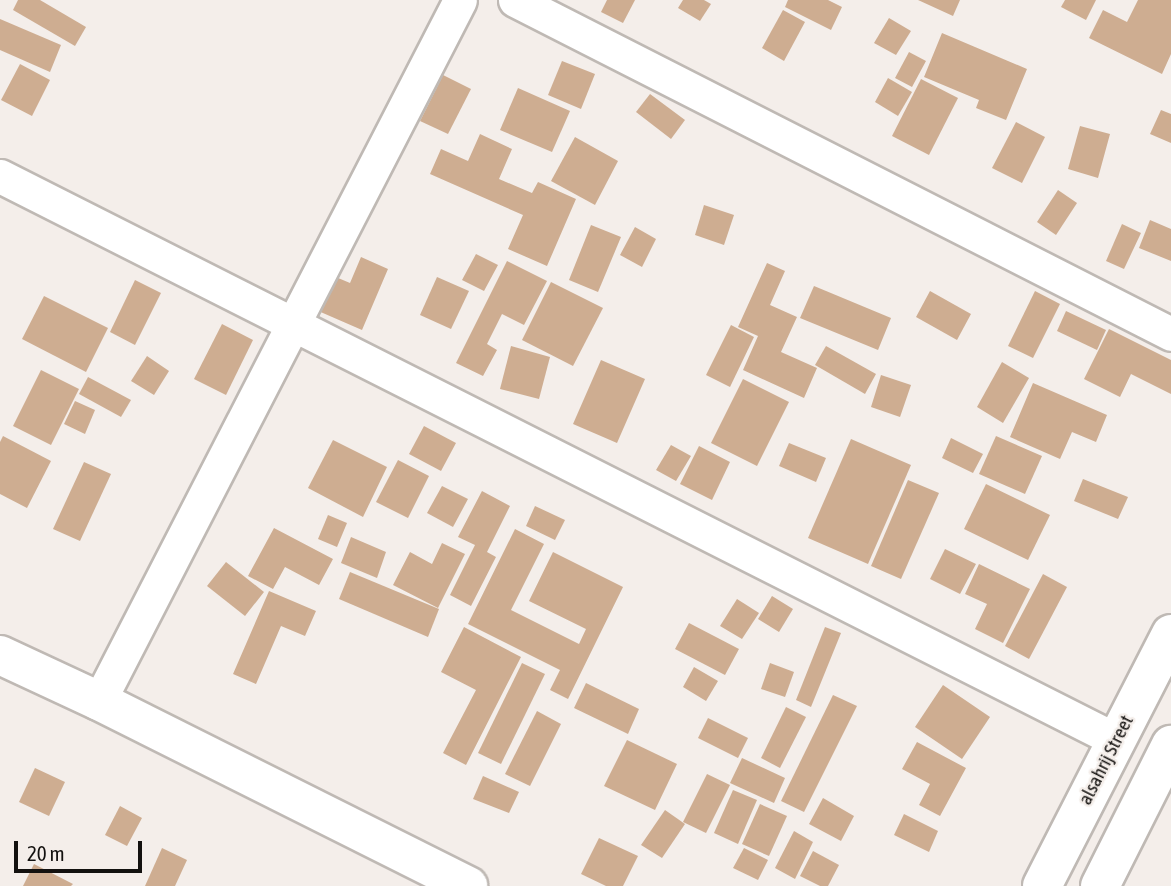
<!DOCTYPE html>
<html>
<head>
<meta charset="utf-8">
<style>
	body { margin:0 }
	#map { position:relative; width:1171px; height:886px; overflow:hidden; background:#f4eeea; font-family:"Asap Condensed",sans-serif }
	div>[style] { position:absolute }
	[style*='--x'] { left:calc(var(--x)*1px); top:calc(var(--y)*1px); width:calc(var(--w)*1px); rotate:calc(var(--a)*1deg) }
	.building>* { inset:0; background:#cead91 }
	.roads { filter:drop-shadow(2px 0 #bfb9b4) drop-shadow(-2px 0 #bfb9b4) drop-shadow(0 2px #bfb9b4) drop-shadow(0 -2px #bfb9b4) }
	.street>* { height:33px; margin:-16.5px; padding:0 16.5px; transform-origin:16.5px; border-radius:16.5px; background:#fff }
	.secondary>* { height:38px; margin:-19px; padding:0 19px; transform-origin:19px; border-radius:19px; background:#fff }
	span { translate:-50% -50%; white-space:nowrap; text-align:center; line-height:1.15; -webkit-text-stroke:5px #f4eeea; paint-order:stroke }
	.street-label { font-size:19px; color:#13110f }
	.scale { position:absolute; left:14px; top:841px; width:128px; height:32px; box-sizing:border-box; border:4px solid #13110f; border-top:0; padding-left:9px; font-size:21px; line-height:24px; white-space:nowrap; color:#13110f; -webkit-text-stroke:5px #f4eeea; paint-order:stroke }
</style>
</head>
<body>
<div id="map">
	<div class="building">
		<div style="clip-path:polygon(18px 0,40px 0,86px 27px,75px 46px,13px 10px)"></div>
		<div style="clip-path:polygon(607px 0,635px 0,623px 23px,601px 12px)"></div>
		<div style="clip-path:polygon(683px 0,704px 0,711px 4px,700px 21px,678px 8px)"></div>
		<div style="clip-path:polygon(788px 0,828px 0,842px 7px,831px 30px,785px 7px)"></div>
		<div style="clip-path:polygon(918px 0,960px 0,953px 16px)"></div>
		<div style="clip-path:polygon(1065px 0,1096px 0,1086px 20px,1061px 7px)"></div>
		<div style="clip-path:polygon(1138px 0,1171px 0,1171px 54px,1162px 74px,1089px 38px,1103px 10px,1127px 22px)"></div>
		<div style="clip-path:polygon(783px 10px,805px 22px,784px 61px,762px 48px)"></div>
		<div style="clip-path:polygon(889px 18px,911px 31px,896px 55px,874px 43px)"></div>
		<div style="clip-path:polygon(0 19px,61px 45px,50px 72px,0 50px)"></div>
		<div style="clip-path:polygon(942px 33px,1027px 69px,1006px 120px,976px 108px,979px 100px,924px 77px)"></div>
		<div style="clip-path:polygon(909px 52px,926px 61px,912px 87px,895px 78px)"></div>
		<div style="clip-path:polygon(562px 61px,595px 74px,581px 109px,548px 95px)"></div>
		<div style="clip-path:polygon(20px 64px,50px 80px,32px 116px,1px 100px)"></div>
		<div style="clip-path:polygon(443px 75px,471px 89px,448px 134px,420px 121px)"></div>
		<div style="clip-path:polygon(888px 78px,912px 92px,898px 116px,875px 102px)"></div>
		<div style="clip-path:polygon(921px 79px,958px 98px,929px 155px,892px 136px)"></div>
		<div style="clip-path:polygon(518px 88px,570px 111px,552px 152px,500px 130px)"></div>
		<div style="clip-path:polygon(650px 94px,685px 120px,671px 139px,636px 112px)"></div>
		<div style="clip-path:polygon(1161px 110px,1171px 114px,1171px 143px,1150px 134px)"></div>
		<div style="clip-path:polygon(1016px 122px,1045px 137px,1022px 183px,992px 168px)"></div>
		<div style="clip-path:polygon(1080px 126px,1110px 134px,1098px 178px,1068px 169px)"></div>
		<div style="clip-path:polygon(480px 134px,512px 149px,499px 179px,532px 193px,538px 182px,576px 199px,547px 266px,508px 249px,523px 215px,430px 174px,441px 149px,468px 161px)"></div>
		<div style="clip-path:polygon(575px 137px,618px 161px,595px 205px,551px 181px)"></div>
		<div style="clip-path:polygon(1058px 190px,1077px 203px,1056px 235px,1037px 222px)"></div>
		<div style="clip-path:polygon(704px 205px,734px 215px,724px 245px,695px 235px)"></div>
		<div style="clip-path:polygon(1150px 220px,1171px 229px,1171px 261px,1139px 248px)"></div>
		<div style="clip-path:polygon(1122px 224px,1141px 233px,1124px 269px,1106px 261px)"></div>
		<div style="clip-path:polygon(591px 225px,621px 237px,598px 292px,569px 280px)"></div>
		<div style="clip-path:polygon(635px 227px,656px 239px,642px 267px,620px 255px)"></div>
		<div style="clip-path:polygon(476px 254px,498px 265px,484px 291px,462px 280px)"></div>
		<div style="clip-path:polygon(361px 257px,388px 269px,362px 330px,316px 310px,331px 275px,350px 283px)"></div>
		<div style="clip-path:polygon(507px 261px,547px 281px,524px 325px,502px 314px,487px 344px,497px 350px,483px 376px,456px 363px)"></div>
		<div style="clip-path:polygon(767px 263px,785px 271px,770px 305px,797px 317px,781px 352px,817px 368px,804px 398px,743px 370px,758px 336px,738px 327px)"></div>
		<div style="clip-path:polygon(437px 277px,469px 291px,451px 329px,420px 315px)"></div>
		<div style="clip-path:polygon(135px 280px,161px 293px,135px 345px,110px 332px)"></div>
		<div style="clip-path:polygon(551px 282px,603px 308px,573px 366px,522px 340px)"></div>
		<div style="clip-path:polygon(814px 286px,891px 318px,878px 350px,800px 318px)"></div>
		<div style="clip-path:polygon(930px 291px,971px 314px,957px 340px,916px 317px)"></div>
		<div style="clip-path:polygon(1035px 291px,1060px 304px,1033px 358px,1008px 346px)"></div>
		<div style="clip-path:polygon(44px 296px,108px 328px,86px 372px,22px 339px)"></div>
		<div style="clip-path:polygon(1066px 311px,1106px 330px,1097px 350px,1057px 331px)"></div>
		<div style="clip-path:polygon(222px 324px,253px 340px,226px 395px,194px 379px)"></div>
		<div style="clip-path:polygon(731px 325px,754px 337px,730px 387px,706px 375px)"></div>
		<div style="clip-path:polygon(1109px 329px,1171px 360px,1171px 394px,1131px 374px,1120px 397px,1084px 379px)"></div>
		<div style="clip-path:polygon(511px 346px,550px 357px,539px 399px,500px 389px)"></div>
		<div style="clip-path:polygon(826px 346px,876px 374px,865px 394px,815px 365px)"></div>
		<div style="clip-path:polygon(147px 356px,169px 371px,154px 395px,131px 381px)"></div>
		<div style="clip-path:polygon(601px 360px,645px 379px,617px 443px,573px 424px)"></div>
		<div style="clip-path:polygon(1002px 362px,1029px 378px,1003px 423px,977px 407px)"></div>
		<div style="clip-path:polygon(41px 370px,79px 389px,51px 445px,13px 426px)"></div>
		<div style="clip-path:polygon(881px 375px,911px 385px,900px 417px,871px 407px)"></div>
		<div style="clip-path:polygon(88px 377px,131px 400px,121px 417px,79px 394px)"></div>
		<div style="clip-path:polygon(743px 379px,789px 402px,757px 466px,711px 443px)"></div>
		<div style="clip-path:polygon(1033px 383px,1107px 415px,1096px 442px,1072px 432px,1060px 459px,1010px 437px)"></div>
		<div style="clip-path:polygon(75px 401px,95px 410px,85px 434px,64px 424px)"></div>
		<div style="clip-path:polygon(424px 426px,456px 443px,441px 471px,409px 454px)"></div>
		<div style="clip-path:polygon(3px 436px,51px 461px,27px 508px,0 494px,0 442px)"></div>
		<div style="clip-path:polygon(996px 436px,1042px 456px,1025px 494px,979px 474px)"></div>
		<div style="clip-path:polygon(951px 438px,983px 454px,973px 473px,942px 458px)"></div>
		<div style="clip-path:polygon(851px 439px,911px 465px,868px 564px,808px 538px)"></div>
		<div style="clip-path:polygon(333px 440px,387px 467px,363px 517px,308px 488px)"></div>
		<div style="clip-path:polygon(789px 443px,826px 458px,816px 482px,779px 466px)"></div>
		<div style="clip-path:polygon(671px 445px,691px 456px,676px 481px,656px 470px)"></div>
		<div style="clip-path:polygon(699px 446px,730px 462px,712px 500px,680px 484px)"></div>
		<div style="clip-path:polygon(398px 460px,429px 476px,408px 518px,376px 502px)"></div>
		<div style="clip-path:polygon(84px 462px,111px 474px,80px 541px,53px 529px)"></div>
		<div style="clip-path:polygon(1083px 479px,1128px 497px,1118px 519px,1074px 501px)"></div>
		<div style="clip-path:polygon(908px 480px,939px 493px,901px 579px,871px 566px)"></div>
		<div style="clip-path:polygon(986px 484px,1050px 515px,1028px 560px,964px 529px)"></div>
		<div style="clip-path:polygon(442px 486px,468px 499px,453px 527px,427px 513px)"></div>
		<div style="clip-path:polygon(482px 491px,510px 506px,487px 552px,496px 557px,471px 606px,450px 595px,475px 545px,458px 537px)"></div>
		<div style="clip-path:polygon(535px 506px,565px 520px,555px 540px,526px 526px)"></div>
		<div style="clip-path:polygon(328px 515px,347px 523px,337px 547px,318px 539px)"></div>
		<div style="clip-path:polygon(274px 528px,333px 559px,319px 585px,285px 567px,273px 589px,248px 576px)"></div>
		<div style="clip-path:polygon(515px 529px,544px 544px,511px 610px,579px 644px,586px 629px,529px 601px,553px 552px,623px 587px,568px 699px,550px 690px,560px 670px,468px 624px)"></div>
		<div style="clip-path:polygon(351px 537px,386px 552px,377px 578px,341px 563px)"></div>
		<div style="clip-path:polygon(442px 543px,465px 554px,438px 608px,393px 585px,410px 552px,432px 564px)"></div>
		<div style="clip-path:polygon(945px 549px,976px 564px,960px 594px,930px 579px)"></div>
		<div style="clip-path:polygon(226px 562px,264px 592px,245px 616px,207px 586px)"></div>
		<div style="clip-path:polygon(979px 564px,1030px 589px,1003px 643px,975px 629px,987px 604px,965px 594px)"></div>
		<div style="clip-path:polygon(350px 572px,439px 609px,428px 637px,339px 599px)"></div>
		<div style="clip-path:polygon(1043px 574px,1067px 587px,1029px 659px,1005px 646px)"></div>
		<div style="clip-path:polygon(269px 591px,316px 611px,305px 636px,281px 626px,256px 684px,233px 674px)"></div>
		<div style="clip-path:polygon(772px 596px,793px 609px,779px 632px,758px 619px)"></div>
		<div style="clip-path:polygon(737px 599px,759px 613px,742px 639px,720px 626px)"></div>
		<div style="clip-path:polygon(689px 623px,739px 649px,725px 675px,675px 649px)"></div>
		<div style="clip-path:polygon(464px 627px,521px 657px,466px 765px,443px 753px,476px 690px,441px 672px)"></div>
		<div style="clip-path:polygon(825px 627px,841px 633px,811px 707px,796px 700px)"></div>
		<div style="clip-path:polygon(522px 663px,545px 674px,501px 764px,478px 753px)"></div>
		<div style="clip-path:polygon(770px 663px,794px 672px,785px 697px,761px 689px)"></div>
		<div style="clip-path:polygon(694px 667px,718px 681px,706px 701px,683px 687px)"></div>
		<div style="clip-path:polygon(586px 683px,639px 709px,628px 734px,574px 708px)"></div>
		<div style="clip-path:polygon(943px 685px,990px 717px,962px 759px,915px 727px)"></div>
		<div style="clip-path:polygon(833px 695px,857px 706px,804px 812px,781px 801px)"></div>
		<div style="clip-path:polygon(786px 707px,806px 717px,780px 768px,761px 758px)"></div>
		<div style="clip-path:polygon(537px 711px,561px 724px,530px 786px,505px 774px)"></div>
		<div style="clip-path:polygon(708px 718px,748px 738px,738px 758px,698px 738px)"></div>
		<div style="clip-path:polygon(627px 740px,677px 764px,655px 810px,604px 786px)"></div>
		<div style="clip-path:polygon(917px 742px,966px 768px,940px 816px,919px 805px,930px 784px,902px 769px)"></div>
		<div style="clip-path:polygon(742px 758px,785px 778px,774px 803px,730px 783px)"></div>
		<div style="clip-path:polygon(35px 768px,65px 782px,49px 816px,19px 802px)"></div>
		<div style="clip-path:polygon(707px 774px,730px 785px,706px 833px,683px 822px)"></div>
		<div style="clip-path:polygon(483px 776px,519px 792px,509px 813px,473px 799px)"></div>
		<div style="clip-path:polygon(733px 790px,757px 800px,738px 844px,714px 833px)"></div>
		<div style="clip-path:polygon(823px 798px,854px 816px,841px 841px,809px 824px)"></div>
		<div style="clip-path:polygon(760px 804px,787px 816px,769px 856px,742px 844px)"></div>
		<div style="clip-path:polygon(120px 806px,142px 818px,127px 846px,105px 835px)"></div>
		<div style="clip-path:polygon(665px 810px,685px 824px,662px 858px,641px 845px)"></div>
		<div style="clip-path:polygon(904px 814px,938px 831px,929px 852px,894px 835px)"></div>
		<div style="clip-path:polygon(794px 831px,813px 842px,795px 879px,775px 868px)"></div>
		<div style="clip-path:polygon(599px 838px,638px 856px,623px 886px,606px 886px,581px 874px)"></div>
		<div style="clip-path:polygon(162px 848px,187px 860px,175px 886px,145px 886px)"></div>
		<div style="clip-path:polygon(744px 848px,768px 860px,758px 880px,733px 868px)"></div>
		<div style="clip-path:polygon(813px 851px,839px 865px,828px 886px,820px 886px,800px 876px)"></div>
		<div style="clip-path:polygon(34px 864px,73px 884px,71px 886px,23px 886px)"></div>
	</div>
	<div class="roads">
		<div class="street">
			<div style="--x:515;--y:0;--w:736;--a:26.98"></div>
			<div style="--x:0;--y:176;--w:1250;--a:26.81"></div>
			<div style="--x:99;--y:701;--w:788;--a:-62.75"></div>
		</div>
		<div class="secondary">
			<div style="--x:0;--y:655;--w:109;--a:24.9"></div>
			<div style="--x:99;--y:701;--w:413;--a:26.6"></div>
			<div style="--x:1042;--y:886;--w:283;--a:-62.9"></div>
			<div style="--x:1100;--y:886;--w:158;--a:-63.3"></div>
		</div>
	</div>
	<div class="street-label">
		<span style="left:1106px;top:760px;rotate:-63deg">alsahrij Street</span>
	</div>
	<div class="scale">20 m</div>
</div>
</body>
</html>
